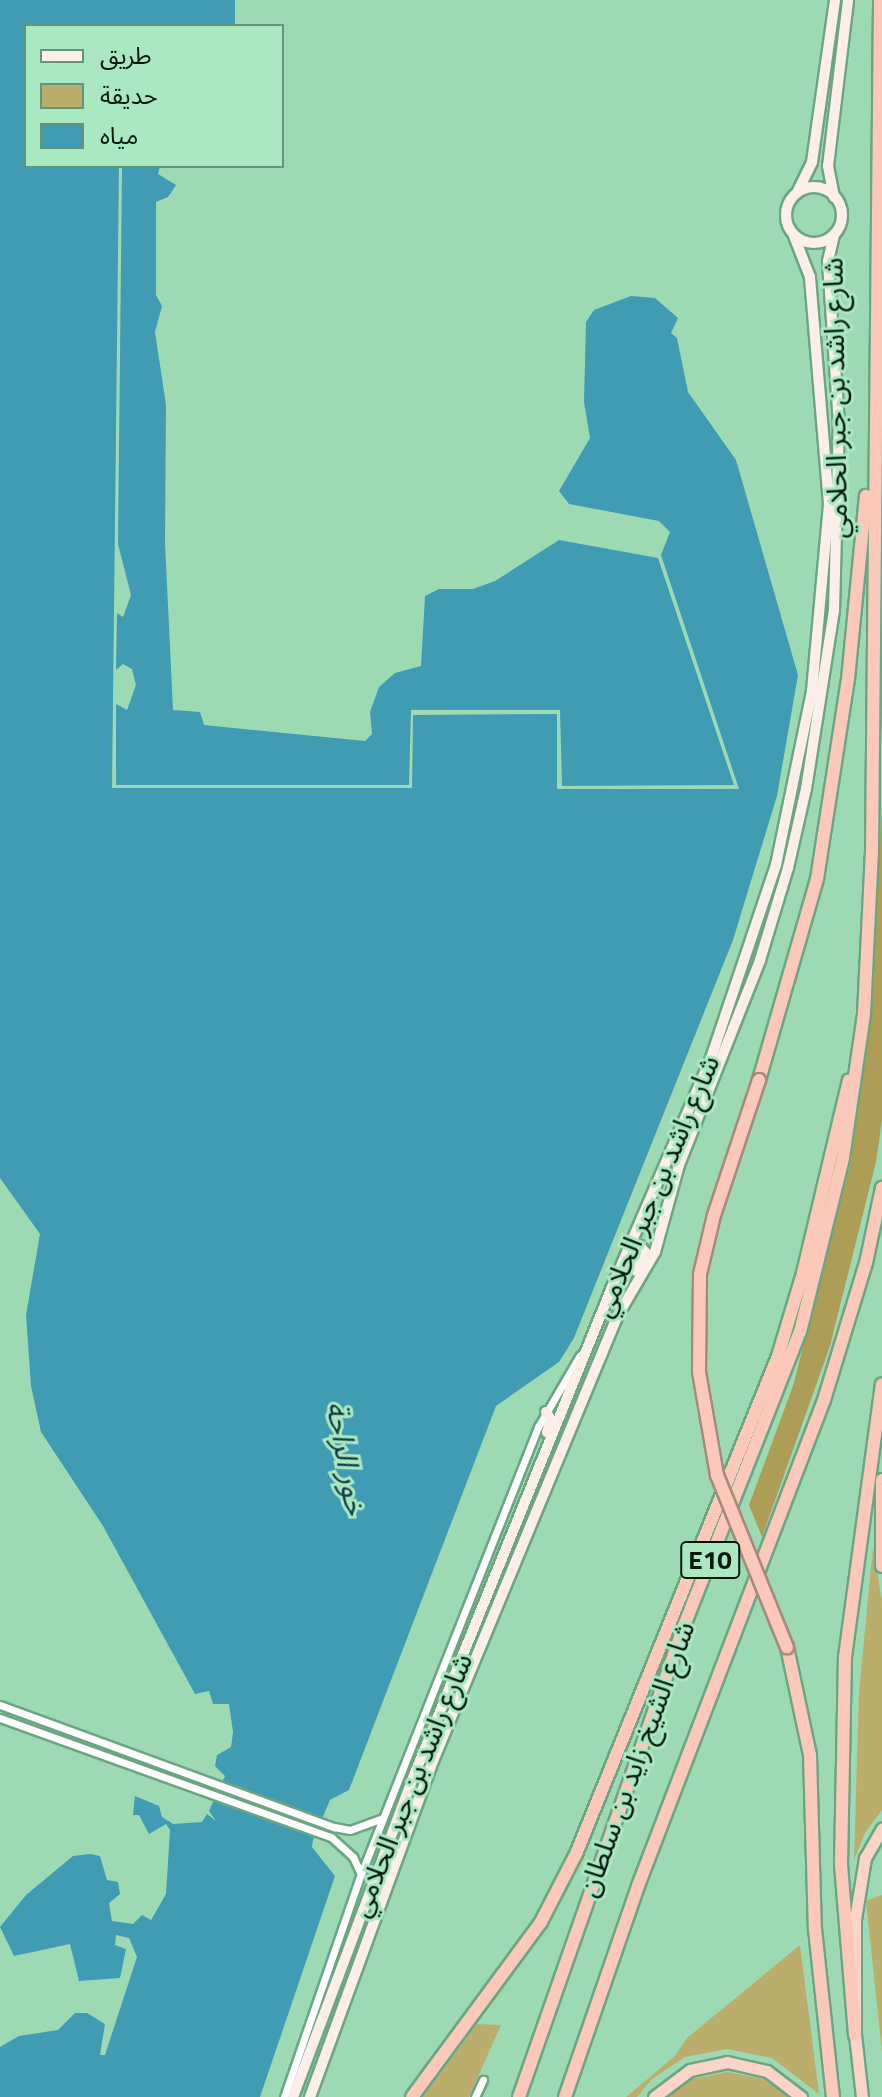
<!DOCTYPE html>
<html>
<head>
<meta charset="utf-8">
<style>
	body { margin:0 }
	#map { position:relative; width:882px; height:2097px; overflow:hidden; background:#9ddab4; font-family:"Titillium Web","Noto Sans Arabic",sans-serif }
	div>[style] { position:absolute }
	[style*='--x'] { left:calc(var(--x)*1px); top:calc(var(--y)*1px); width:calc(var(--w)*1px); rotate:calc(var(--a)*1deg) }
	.green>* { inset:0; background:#bbad6c }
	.forest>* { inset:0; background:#ad9d56 }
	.water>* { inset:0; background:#3f9cb3 }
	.roads { filter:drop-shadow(2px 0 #6aa682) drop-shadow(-2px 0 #6aa682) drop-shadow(0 2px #6aa682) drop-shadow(0 -2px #6aa682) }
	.minor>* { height:7px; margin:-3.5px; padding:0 3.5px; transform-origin:3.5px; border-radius:3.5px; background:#fff }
	.secondary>* { height:10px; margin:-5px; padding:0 5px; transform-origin:5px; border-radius:5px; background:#feeeea }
	.secondary>.ring { margin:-5px; padding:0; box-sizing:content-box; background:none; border:10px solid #feeeea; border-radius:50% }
	.trunk>* { height:11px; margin:-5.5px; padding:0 5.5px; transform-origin:5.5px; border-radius:5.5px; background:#fcd3c7 }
	.motorway>* { height:12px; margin:-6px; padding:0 6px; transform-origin:6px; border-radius:6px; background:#fcc8b9 }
	.bridges { filter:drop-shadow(2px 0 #a48a7c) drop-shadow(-2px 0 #a48a7c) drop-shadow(0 2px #a48a7c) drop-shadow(0 -2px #a48a7c) }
	.motorway-bridge>* { height:12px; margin:-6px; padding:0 6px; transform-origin:6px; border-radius:6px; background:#fcc8b9 }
	span { translate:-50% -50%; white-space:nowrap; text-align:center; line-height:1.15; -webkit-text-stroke:6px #a9e8c1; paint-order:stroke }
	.shield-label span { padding:2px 6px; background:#a9e8c1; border:2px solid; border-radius:6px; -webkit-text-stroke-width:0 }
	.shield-label { font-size:26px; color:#01170a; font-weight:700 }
	.street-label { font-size:28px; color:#01170a }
	.water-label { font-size:30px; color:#133d48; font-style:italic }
	.legend { position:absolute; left:24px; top:24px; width:260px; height:144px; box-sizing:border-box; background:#a9e8c1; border:2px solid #669478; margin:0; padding:10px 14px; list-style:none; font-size:24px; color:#01170a }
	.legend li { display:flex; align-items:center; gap:16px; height:40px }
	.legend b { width:40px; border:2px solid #669478 }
</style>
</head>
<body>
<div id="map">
	<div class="green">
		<div style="clip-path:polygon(873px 1547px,882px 1601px,882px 1810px,865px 1833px,854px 1860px,859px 1692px)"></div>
		<div style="clip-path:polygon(882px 1895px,882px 2052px,866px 1901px)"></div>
		<div style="clip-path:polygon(800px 1945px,819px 2094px,772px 2058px,727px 2049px,685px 2057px,652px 2079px,637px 2097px,626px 2097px,675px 2056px,687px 2038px)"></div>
		<div style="clip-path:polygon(477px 2024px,501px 2025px,469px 2097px,423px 2097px)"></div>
		<div style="clip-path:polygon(727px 2072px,763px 2079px,791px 2097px,666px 2097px,693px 2079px)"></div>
	</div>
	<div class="forest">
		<div style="clip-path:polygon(882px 811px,882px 1120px,876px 1162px,830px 1346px,762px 1537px,749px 1505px,793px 1386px,851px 1161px,868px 1029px)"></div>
	</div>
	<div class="water">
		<div style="clip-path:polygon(0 0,235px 0,235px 26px,26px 26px,26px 166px,119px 166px,112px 788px,412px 788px,413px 715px,557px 714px,557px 789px,739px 789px,661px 555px,670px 532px,659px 521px,569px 504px,559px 491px,590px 438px,584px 402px,586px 322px,594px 310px,631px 296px,655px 298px,678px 318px,671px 333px,677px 338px,688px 392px,736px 460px,798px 675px,777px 796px,733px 940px,574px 1338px,559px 1362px,496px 1406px,349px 1790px,330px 1800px,313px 1840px,312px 1847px,335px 1876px,260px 2097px,0 2097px,0 2047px,19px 2036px,58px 2030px,75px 2013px,87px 2013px,105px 2024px,100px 2055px,105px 2055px,137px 1957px,129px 1938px,116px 1935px,115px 1945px,126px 1949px,120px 1978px,79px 1981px,70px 1944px,14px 1956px,0 1927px,26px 1895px,73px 1856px,90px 1854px,100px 1856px,107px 1880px,118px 1882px,120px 1894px,109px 1903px,112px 1921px,133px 1924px,142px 1915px,151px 1920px,166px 1894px,170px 1830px,166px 1824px,149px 1834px,139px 1815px,133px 1815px,135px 1796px,159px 1806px,162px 1817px,173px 1824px,202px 1822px,207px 1814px,216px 1821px,209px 1811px,225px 1776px,215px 1766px,217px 1755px,231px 1747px,233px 1732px,229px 1704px,213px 1704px,209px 1691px,195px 1694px,103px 1526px,41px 1432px,31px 1386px,26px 1315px,40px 1234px,0 1178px)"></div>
		<div style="clip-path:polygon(122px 166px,160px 166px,158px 174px,176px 185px,168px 197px,156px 202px,156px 295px,162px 306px,155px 332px,166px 405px,165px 543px,173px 710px,200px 712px,204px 725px,365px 741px,372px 734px,370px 712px,379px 687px,395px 673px,421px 666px,425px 596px,439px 589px,473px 589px,495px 581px,559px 540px,658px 558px,734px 785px,562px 786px,560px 710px,411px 710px,409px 785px,116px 785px,116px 704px,127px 710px,136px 685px,132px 669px,123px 664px,116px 670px,117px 613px,123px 617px,131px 595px,118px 544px)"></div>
	</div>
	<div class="roads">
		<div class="minor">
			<div style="--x:0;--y:1705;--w:356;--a:20.1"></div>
			<div style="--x:334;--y:1827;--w:16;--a:11"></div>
			<div style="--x:350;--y:1830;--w:35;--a:-20"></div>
			<div style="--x:0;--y:1718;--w:352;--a:19.8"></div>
			<div style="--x:331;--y:1837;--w:30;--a:42"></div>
			<div style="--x:353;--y:1857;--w:19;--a:65"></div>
			<div style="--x:284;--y:2097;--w:236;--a:-71"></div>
			<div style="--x:361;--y:1874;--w:481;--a:-68.4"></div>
			<div style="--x:538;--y:1427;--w:83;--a:-59.7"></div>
			<div style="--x:475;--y:2097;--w:19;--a:-65"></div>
		</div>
		<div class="secondary">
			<div class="ring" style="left:786px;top:187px;width:46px;height:46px"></div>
			<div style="--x:797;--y:193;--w:34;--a:-64"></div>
			<div style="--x:812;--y:162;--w:164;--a:-81.9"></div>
			<div style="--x:834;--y:197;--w:32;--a:-101"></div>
			<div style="--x:828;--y:166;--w:167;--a:-83.1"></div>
			<div style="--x:630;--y:1246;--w:10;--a:0"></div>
			<div style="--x:640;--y:1246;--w:8;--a:50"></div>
			<div style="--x:645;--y:1252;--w:21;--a:115"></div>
			<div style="--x:546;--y:1412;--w:9;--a:58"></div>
			<div style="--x:551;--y:1420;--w:13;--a:108"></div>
			<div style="--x:293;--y:2097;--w:346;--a:-69.4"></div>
			<div style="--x:415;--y:1773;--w:524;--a:-67.93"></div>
			<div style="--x:612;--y:1287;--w:246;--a:-66.6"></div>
			<div style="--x:710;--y:1061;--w:207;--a:-71.4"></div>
			<div style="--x:776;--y:865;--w:178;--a:-78.3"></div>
			<div style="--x:812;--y:691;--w:188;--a:-84.8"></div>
			<div style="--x:829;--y:504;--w:228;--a:-94.8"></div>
			<div style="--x:810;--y:277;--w:44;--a:-111.3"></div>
			<div style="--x:310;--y:2097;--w:352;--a:-69.9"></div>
			<div style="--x:431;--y:1766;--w:488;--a:-67.5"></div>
			<div style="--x:618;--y:1315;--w:73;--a:-59.6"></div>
			<div style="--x:655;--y:1252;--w:90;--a:-74.6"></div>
			<div style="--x:679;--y:1165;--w:220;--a:-68.4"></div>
			<div style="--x:760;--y:960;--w:96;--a:-73.1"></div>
			<div style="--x:788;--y:868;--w:81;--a:-77.2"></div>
			<div style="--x:806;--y:789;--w:181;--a:-81.1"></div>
			<div style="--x:834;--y:610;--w:186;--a:-88.5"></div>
			<div style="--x:839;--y:424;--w:163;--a:-93.9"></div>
			<div style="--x:828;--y:261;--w:28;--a:-77"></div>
		</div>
		<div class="trunk">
			<div style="--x:654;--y:2097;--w:45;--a:-36.9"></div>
			<div style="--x:690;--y:2070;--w:38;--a:-12"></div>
			<div style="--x:727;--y:2062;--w:41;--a:12.7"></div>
			<div style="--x:767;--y:2071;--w:43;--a:37.4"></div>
			<div style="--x:862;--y:2097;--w:62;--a:-96.4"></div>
			<div style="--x:855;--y:2035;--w:116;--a:-90"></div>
			<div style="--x:855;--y:1919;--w:62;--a:-80.7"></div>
			<div style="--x:865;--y:1858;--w:34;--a:-60"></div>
		</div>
		<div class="motorway">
			<div style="--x:759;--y:1080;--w:209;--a:-73.9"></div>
			<div style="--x:817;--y:879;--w:202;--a:-81.2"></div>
			<div style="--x:848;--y:679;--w:184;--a:-84.4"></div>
			<div style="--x:882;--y:1480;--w:86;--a:90"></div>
			<div style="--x:787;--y:1647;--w:110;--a:78"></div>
			<div style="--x:810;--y:1755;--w:174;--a:88.4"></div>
			<div style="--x:815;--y:1929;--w:169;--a:83.9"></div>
			<div style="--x:855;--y:2035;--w:172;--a:-94.7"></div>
			<div style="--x:841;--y:1864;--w:207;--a:-88.9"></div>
			<div style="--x:845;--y:1657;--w:275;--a:-82.3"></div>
			<div style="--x:412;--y:2097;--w:217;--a:-53.6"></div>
			<div style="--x:541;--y:1922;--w:76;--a:-62.8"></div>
			<div style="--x:576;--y:1854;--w:537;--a:-67.92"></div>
			<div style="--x:778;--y:1356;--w:87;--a:-73.2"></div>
			<div style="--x:803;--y:1273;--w:198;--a:-76.6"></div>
			<div style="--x:519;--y:2097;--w:488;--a:-70.7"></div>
			<div style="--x:680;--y:1636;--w:327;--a:-68.5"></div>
			<div style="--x:800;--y:1332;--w:179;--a:-76.1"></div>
			<div style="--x:843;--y:1158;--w:146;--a:-81.7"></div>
			<div style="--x:864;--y:1014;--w:162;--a:-87.2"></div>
			<div style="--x:872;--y:852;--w:852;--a:-89.46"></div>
			<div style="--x:565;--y:2097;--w:223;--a:-70.9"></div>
			<div style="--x:638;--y:1886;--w:520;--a:-69.06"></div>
			<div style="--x:824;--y:1400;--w:143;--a:-73"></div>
			<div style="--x:866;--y:1263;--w:77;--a:-78"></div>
		</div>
	</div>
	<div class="bridges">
		<div class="motorway-bridge">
			<div style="--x:759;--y:1080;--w:142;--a:108.4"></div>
			<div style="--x:714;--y:1215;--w:61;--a:103.3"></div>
			<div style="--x:700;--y:1274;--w:98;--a:90.6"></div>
			<div style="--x:699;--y:1372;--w:105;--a:80.1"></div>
			<div style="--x:717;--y:1475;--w:186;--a:67.9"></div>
		</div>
	</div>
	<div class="shield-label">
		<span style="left:710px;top:1560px">E10</span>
	</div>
	<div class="street-label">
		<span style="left:835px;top:398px;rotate:-91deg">شارع راشد بن جبر الحلامي</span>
		<span style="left:656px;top:1186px;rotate:-67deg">شارع راشد بن جبر الحلامي</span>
		<span style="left:636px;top:1759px;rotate:-70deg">شارع الشيخ زايد بن سلطان</span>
		<span style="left:411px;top:1785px;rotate:-68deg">شارع راشد بن جبر الحلامي</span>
	</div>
	<div class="water-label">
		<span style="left:347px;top:1458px;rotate:80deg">خور الراحة</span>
	</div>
	<ul class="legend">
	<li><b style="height:10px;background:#feeeea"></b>طريق</li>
	<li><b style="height:22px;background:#bbad6c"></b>حديقة</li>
	<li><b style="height:22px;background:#3f9cb3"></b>مياه</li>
	</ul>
</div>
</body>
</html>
